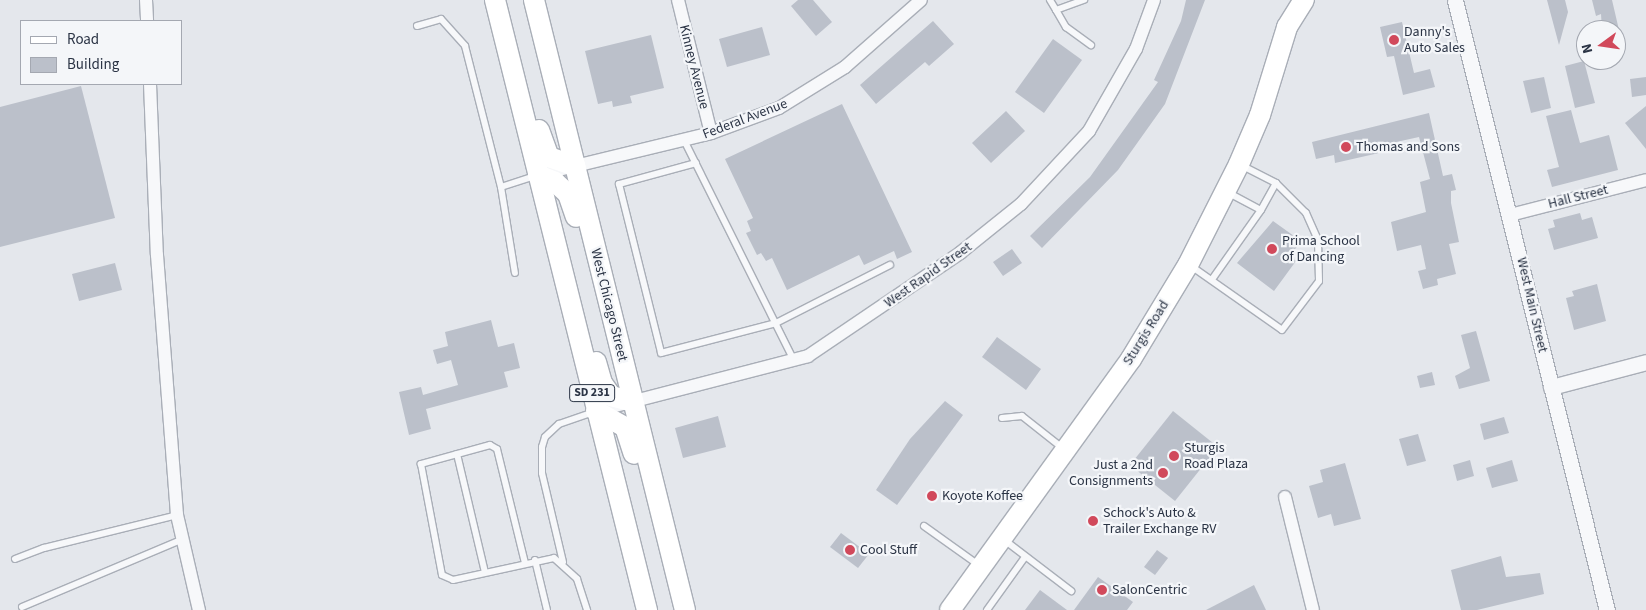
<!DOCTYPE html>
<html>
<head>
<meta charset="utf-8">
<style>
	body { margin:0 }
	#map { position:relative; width:1646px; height:610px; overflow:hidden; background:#e4e7ec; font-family:"Source Sans 3",sans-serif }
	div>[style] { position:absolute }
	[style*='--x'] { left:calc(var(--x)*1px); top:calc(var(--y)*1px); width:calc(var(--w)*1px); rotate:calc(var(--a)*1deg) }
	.building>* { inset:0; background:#bbc0ca }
	.roads { filter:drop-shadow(1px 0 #a9aeb7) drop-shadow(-1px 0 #a9aeb7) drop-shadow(0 1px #a9aeb7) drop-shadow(0 -1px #a9aeb7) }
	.service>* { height:6px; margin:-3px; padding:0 3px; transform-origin:3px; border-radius:3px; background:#f7f8fa }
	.minor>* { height:12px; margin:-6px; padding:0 6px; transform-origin:6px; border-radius:6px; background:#f7f8fa }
	.tertiary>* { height:15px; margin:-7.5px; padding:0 7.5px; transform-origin:7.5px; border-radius:7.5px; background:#f7f8fa }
	.primary>* { height:20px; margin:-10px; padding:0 10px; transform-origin:10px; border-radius:10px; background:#fff }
	.dots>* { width:14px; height:14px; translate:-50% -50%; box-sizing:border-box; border:2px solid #f4f6f9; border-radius:50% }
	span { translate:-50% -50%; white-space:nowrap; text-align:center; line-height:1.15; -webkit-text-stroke:4.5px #f4f6f9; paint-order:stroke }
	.shield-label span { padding:1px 4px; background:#f4f6f9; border:1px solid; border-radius:4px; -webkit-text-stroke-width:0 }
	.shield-label { font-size:12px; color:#2b3445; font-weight:700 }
	.poi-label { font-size:14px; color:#2b3445 }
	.left { translate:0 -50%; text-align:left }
	.right { translate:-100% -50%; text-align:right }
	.street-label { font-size:14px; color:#2b3445 }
	.legend { position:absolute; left:20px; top:20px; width:162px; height:65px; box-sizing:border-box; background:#f4f6f9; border:1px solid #a4a8b1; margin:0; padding:6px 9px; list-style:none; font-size:15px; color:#2b3445 }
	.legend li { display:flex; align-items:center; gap:10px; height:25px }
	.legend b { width:25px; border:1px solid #a4a8b1 }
	.north { position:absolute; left:1576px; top:20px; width:50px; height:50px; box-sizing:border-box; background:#f4f6f9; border:1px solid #a4a8b1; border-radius:50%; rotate:256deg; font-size:14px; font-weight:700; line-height:20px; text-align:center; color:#2b3445 }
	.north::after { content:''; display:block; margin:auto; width:18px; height:22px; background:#d1495b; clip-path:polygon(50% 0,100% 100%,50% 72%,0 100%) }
</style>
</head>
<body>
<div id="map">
	<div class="building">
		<div style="clip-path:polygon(798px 0,813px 0,832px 22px,816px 36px,791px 6px)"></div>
		<div style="clip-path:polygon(1186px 0,1205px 0,1165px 104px,1118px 170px,1042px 248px,1030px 236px,1090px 177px,1158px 82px,1154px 80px,1181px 21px)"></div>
		<div style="clip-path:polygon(1547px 0,1565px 0,1568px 12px,1559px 45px)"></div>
		<div style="clip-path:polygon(1592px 0,1612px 0,1619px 30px,1602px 30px,1601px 14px,1596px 16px)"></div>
		<div style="clip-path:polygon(933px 21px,954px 44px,929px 66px,925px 62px,876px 104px,860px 85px)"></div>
		<div style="clip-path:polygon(1402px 22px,1414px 73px,1430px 69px,1435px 87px,1403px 95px,1394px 56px,1387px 57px,1380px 27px)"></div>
		<div style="clip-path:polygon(762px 27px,770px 55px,727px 67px,719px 39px)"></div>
		<div style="clip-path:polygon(651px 35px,664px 88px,630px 96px,632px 103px,613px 107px,612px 101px,598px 104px,585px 51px)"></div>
		<div style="clip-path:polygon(1053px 39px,1082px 60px,1044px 113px,1015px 92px)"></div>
		<div style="clip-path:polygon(1584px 61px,1595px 103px,1575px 108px,1565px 66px)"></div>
		<div style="clip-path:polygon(1544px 77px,1551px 108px,1531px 113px,1523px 81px)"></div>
		<div style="clip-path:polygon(1646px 77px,1646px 95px,1632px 97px,1630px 79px)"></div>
		<div style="clip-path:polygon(81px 86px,115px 218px,0 247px,0 107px)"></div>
		<div style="clip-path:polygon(842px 104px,912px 252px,897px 259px,894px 251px,864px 265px,859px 255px,787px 290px,772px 258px,766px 261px,761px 253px,757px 255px,746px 233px,751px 231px,747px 221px,753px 218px,725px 159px)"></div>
		<div style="clip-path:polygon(1646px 106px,1646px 149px,1625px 123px)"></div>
		<div style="clip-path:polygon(1571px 110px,1580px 143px,1609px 135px,1618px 170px,1552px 187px,1547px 170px,1559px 167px,1546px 116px)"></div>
		<div style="clip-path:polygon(1006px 111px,1025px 131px,991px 163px,972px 143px)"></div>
		<div style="clip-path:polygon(1429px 113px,1443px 176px,1452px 174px,1456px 190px,1451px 191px,1451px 203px,1459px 242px,1449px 244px,1456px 274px,1437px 279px,1438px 285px,1423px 289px,1418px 271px,1426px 269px,1421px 245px,1397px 251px,1391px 222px,1426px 212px,1420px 182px,1430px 179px,1419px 137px,1378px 146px,1379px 153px,1335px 163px,1334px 155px,1316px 159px,1312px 142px)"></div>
		<div style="clip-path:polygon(1580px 213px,1582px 220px,1592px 217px,1598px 238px,1554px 250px,1548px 229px,1555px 227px,1553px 220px)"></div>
		<div style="clip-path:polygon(1273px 221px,1301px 241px,1290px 256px,1296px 261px,1274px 291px,1237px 263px)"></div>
		<div style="clip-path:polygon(1012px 249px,1022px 263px,1003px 276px,993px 262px)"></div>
		<div style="clip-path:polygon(115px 263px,122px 290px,79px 301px,72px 274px)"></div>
		<div style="clip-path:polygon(1597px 284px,1606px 321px,1574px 330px,1566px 298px,1574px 296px,1572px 291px)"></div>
		<div style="clip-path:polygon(491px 320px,498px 347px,514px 343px,520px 368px,504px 372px,508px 387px,426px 409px,431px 429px,409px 435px,399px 392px,421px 387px,423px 395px,458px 385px,451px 360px,437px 364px,433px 350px,448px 346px,445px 332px)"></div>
		<div style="clip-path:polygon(1476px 331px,1490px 381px,1459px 389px,1455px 376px,1470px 368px,1461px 335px)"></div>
		<div style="clip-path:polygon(997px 337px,1041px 369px,1026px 390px,982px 357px)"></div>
		<div style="clip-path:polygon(1432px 372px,1435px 385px,1420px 388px,1417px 376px)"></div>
		<div style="clip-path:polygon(945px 401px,963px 415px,897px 505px,876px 490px,910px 439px)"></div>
		<div style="clip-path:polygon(1173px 411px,1218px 447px,1175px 501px,1130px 465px)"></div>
		<div style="clip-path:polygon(718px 416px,726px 447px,683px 458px,675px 428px)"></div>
		<div style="clip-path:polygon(1504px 417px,1509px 433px,1484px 440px,1480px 424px)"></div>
		<div style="clip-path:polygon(1418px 434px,1426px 461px,1407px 466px,1399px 439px)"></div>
		<div style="clip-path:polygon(1470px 460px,1474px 476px,1457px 481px,1453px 465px)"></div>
		<div style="clip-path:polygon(1512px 460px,1518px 481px,1492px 488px,1486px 468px)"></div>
		<div style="clip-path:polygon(1345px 463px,1361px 519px,1334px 526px,1331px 514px,1318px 518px,1309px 486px,1323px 482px,1320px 470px)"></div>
		<div style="clip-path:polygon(841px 533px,869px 554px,858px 568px,830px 547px)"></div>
		<div style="clip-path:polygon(1157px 550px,1168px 558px,1155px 575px,1144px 567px)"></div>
		<div style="clip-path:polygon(1501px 556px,1506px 577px,1540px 573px,1544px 594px,1477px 610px,1461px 610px,1451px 570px)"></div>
		<div style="clip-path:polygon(1098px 577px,1133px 602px,1127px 610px,1074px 610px)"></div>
		<div style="clip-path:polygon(1254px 585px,1266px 610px,1206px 610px)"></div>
		<div style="clip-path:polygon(1040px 590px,1067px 610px,1025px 610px)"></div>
	</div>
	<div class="roads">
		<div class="service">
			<div style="--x:1050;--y:0;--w:12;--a:59"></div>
			<div style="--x:1056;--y:10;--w:30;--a:-20"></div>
			<div style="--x:1056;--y:10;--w:20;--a:60"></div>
			<div style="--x:1066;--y:27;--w:31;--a:36"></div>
			<div style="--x:417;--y:26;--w:25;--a:-16"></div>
			<div style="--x:441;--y:19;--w:36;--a:48"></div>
			<div style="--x:465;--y:46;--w:146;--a:75.7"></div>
			<div style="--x:501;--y:187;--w:87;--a:80.8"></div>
			<div style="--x:684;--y:140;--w:247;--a:63.5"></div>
			<div style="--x:696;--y:163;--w:80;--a:164.7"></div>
			<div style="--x:619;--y:184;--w:174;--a:76"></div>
			<div style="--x:661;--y:353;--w:119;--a:-14.6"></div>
			<div style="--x:776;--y:323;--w:128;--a:-27"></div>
			<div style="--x:501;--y:187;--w:36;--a:-18"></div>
			<div style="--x:1227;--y:192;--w:38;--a:28"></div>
			<div style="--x:1261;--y:210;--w:31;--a:-61"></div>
			<div style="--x:1191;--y:266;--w:111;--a:35.1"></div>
			<div style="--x:1282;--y:330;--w:61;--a:-52.9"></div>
			<div style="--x:1319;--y:281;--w:41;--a:-91.4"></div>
			<div style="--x:1318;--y:240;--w:30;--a:-114"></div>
			<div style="--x:1306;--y:213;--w:42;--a:-135"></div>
			<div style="--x:1276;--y:183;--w:39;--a:-153"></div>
			<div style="--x:1213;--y:278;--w:83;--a:-54.8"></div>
			<div style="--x:1002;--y:418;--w:20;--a:-6"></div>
			<div style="--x:1022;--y:416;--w:53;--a:38.2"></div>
			<div style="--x:457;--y:454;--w:121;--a:76.7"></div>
			<div style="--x:924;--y:526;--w:69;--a:35.5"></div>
			<div style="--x:1003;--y:539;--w:86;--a:37.4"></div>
			<div style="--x:15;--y:559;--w:31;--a:-21"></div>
			<div style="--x:44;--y:548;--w:137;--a:-13.9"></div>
			<div style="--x:535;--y:560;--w:51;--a:76.5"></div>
			<div style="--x:563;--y:562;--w:91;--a:-103.3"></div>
			<div style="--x:542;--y:473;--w:26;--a:-90"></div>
			<div style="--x:542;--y:447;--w:10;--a:-73"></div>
			<div style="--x:545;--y:437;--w:19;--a:-43"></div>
			<div style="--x:559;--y:424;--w:36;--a:-19"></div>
			<div style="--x:525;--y:563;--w:117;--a:-103.8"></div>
			<div style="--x:497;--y:449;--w:8;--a:-150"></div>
			<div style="--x:490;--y:445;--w:72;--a:164.6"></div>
			<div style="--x:421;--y:464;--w:113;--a:79.3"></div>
			<div style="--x:442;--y:575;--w:12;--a:24"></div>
			<div style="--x:453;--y:580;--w:103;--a:-12.3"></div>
			<div style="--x:554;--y:558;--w:31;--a:42"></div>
			<div style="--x:577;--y:579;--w:33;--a:72"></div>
			<div style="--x:22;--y:607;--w:175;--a:-22.9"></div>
			<div style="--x:987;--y:610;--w:65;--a:-54.4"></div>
		</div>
		<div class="minor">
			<div style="--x:146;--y:0;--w:21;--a:87"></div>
			<div style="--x:678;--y:0;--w:137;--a:76.1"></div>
			<div style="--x:150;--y:84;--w:171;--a:87.7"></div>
			<div style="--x:157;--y:255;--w:261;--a:85.6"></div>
			<div style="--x:177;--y:515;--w:98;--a:77"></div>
			<div style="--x:538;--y:175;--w:178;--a:-13.6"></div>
			<div style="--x:711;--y:133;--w:72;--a:-20.2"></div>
			<div style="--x:779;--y:108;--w:78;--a:-31.8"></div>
			<div style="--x:845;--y:67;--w:101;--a:-41.4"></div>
			<div style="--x:1510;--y:215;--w:140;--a:-14.4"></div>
			<div style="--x:596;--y:411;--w:219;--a:-14.5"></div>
			<div style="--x:808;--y:356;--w:184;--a:-34.1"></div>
			<div style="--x:960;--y:253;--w:78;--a:-38.8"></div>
			<div style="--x:1021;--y:204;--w:100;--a:-47"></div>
			<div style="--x:1089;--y:131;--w:95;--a:-60.2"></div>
			<div style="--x:1136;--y:49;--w:52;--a:-69.8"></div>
			<div style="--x:1285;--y:497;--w:116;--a:76.1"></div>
		</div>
		<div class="tertiary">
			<div style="--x:1455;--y:0;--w:629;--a:76.01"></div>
			<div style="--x:1551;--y:387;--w:98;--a:-14.7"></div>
		</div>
		<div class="primary">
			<div style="--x:495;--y:0;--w:629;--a:76.01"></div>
			<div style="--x:534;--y:0;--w:628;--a:76.1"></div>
			<div style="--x:539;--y:130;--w:29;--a:70"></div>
			<div style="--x:549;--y:157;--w:28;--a:19"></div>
			<div style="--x:538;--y:175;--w:18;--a:22"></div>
			<div style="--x:555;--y:182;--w:18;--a:43"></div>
			<div style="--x:568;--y:194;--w:24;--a:71"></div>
			<div style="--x:596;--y:362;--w:22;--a:74"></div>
			<div style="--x:602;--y:383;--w:16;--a:55"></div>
			<div style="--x:611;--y:396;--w:23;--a:15"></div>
			<div style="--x:596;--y:411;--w:33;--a:29"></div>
			<div style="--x:625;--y:427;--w:28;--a:72"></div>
			<div style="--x:950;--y:610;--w:309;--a:-54.2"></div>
			<div style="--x:1131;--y:359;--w:110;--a:-58.8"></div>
			<div style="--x:1188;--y:265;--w:113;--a:-63.2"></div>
			<div style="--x:1239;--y:164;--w:53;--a:-66.8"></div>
			<div style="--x:1260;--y:115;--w:92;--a:-72.9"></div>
			<div style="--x:1287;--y:27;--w:32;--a:-58"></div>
		</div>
	</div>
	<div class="dots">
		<div style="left:1394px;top:40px;background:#d1495b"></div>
		<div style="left:1346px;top:147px;background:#d1495b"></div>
		<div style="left:1272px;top:249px;background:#d1495b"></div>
		<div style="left:1174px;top:456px;background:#d1495b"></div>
		<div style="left:1163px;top:473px;background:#d1495b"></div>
		<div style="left:932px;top:496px;background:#d1495b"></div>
		<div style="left:1093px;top:521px;background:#d1495b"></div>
		<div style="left:850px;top:550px;background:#d1495b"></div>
		<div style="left:1102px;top:590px;background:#d1495b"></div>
	</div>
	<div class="shield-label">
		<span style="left:592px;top:393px">SD 231</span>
	</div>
	<div class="poi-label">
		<span class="left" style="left:1404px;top:40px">Danny's<br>Auto Sales</span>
		<span class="left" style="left:1356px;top:147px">Thomas and Sons</span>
		<span class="left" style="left:1282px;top:249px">Prima School<br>of Dancing</span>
		<span class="left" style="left:1184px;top:456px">Sturgis<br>Road Plaza</span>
		<span class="right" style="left:1153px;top:473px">Just a 2nd<br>Consignments</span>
		<span class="left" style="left:942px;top:496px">Koyote Koffee</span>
		<span class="left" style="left:1103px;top:521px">Schock's Auto &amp;<br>Trailer Exchange RV</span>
		<span class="left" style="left:860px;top:550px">Cool Stuff</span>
		<span class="left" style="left:1112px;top:590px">SalonCentric</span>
	</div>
	<div class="street-label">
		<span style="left:694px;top:67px;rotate:76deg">Kinney Avenue</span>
		<span style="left:745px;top:119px;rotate:-21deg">Federal Avenue</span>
		<span style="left:1578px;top:197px;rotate:-14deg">Hall Street</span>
		<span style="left:928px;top:275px;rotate:-35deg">West Rapid Street</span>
		<span style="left:609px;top:305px;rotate:76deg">West Chicago Street</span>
		<span style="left:1532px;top:305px;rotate:77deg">West Main Street</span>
		<span style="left:1146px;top:333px;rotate:-58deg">Sturgis Road</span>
	</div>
	<ul class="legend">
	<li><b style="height:6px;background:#fff"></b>Road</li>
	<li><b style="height:14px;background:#bbc0ca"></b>Building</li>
	</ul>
	<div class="north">N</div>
</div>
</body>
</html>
